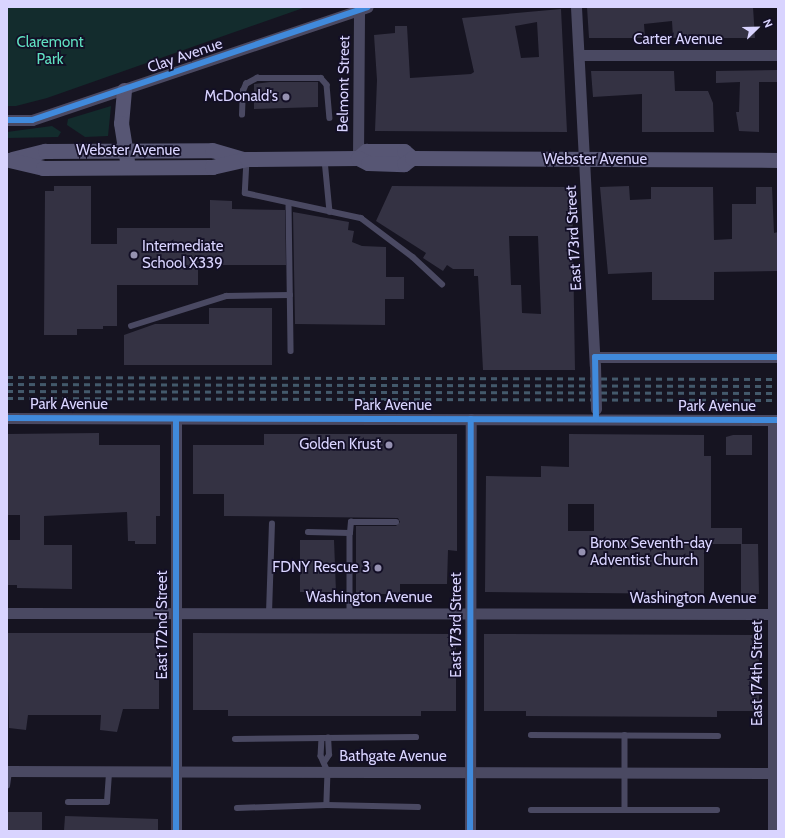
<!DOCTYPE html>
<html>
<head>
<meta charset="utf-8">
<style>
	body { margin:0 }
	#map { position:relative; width:785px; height:838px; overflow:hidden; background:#161421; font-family:Cabin,sans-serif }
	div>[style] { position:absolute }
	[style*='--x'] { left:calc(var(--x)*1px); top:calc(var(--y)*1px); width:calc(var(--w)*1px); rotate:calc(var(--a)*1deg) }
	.green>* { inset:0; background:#132c2d }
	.building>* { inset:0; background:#343243 }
	.lane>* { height:5.5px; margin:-2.75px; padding:0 2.75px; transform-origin:2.75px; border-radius:2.75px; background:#4a4962 }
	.street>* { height:11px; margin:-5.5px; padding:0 5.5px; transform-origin:5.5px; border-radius:5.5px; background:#4a4962 }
	.secondary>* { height:15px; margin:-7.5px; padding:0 7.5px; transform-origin:7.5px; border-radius:7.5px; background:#575674 }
	.rail>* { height:3px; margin-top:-1.5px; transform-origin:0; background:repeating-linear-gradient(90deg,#43596b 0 6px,transparent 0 11px) }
	.street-bridge>* { height:11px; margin:-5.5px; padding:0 5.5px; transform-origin:5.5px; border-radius:5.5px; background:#4a4962 }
	.cycleway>* { height:6px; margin:-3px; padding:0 3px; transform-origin:3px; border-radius:3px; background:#408adc }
	.dots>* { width:11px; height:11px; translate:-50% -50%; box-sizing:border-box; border:2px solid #130f26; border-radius:50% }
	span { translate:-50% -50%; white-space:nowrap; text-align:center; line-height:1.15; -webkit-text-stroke:3.5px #130f26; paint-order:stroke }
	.street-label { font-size:15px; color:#d9d4ff }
	.park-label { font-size:15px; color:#5fe0c0 }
	.poi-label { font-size:15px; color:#d9d4ff }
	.right { translate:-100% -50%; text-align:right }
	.left { translate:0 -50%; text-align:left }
	.frame { position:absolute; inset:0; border:8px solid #d9d4ff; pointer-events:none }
	.north { position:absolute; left:737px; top:8px; width:40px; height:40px; -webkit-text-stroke:3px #130f26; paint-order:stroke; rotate:67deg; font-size:11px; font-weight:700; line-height:16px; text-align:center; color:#d9d4ff }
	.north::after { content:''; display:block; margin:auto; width:14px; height:18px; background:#d9d4ff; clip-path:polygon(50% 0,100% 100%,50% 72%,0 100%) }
</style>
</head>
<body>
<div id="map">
	<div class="green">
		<div style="clip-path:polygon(7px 7px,306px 7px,47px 98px,16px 106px,7px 106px)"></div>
		<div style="clip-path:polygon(111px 106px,108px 136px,85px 137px,67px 125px,68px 119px)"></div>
		<div style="clip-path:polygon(52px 126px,61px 132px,58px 137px,7px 138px,7px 132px)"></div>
	</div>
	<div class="building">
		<div style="clip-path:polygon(587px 7px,753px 7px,755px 38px,673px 38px,672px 21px,644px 24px,645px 38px,589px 38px)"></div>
		<div style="clip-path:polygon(evenodd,561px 9px,567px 132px,375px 131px,377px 80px,374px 35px,395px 33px,395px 26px,407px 26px,410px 78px,471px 74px,474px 72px,462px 18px,561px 9px,537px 22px,539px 57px,521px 58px,515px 26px,537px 22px)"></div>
		<div style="clip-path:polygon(778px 70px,778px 82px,759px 82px,759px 132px,739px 131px,736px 112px,739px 112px,740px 82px,716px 83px,716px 71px)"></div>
		<div style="clip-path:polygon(591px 71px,674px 71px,675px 91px,708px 91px,713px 103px,714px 132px,642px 132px,642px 94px,593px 97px)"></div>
		<div style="clip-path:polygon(270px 82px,318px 82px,318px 107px,254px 109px,254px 84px)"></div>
		<div style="clip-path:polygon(54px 186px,91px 186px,91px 244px,117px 244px,117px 228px,210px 228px,210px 200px,232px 201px,232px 209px,285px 210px,286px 265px,198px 265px,198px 285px,117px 285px,117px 326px,103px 326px,103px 329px,77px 329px,77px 335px,44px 335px,45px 191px,54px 191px)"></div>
		<div style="clip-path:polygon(evenodd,392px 186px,572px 187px,575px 370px,483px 370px,478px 276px,474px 276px,474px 269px,453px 269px,447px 265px,443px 271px,423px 258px,426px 253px,376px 221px,392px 186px,509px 236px,538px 236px,541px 314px,522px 313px,521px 285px,511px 285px,509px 236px)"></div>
		<div style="clip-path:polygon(629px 186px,630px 200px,651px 199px,651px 187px,713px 187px,714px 240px,732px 239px,732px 204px,756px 204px,756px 187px,772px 187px,774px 233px,778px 232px,778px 271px,714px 272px,714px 300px,652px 300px,652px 272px,608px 274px,600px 187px)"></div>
		<div style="clip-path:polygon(293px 212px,349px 222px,348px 230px,354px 231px,352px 242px,362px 246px,386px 247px,386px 277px,404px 277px,404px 299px,385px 299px,385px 325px,295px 324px)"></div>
		<div style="clip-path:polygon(209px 308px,272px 308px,272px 365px,124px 365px,124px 335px,155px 324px,209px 324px)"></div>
		<div style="clip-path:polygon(99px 433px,99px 445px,160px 445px,160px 516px,156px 516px,156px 544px,135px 544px,135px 541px,128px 541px,127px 512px,44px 516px,44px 545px,72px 545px,72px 589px,17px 588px,17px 585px,7px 585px,7px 540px,20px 540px,20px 515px,7px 515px,7px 434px)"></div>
		<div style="clip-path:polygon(264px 434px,457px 434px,457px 551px,448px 550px,447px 584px,400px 584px,400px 594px,356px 594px,356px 526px,396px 526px,400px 522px,398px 518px,224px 516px,224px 494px,193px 494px,193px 445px,264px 445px)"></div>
		<div style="clip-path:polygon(evenodd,569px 434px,704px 435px,704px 456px,711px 456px,711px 528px,742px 528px,742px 544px,758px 544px,759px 594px,741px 594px,741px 544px,704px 544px,704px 594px,485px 592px,486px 476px,541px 477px,541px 466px,569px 467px,569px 434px,568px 504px,594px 504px,594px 531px,568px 531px,568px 504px)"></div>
		<div style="clip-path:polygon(733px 435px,752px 435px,752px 455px,726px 455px,726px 437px)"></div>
		<div style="clip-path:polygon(300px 540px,334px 540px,336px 592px,300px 592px)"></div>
		<div style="clip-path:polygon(7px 633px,159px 633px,159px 709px,123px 709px,117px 732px,100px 730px,101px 715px,28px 715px,26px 730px,9px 728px)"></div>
		<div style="clip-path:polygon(193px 633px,456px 634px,456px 711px,421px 711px,421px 716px,228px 716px,228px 710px,193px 710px)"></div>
		<div style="clip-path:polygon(484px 634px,759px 635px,759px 711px,717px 711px,717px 717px,526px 716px,526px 711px,484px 711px)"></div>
		<div style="clip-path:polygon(7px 812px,42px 812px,42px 831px,7px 831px)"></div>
		<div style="clip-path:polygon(65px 816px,158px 819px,158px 831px,64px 831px)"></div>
	</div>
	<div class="lane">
		<div style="--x:242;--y:115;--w:24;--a:-88"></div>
		<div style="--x:243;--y:91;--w:8;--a:-67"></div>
		<div style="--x:246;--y:84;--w:13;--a:-29"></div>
		<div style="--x:257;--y:78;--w:64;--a:0"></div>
		<div style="--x:321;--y:78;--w:9;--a:49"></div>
		<div style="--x:327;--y:85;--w:33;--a:85"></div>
		<div style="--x:247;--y:160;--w:33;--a:93"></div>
		<div style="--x:245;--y:193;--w:119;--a:12.2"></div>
		<div style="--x:361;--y:218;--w:65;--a:36.9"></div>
		<div style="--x:413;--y:257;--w:40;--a:43"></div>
		<div style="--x:325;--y:160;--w:52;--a:84.5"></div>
		<div style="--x:289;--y:203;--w:148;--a:89.2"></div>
		<div style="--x:131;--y:326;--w:100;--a:-17.5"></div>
		<div style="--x:226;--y:296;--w:64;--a:-0.9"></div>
		<div style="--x:308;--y:532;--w:42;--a:1.4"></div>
		<div style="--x:350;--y:533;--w:80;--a:90"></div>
		<div style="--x:350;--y:533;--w:11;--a:-85"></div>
		<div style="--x:351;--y:522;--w:45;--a:0"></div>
		<div style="--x:269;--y:613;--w:89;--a:-88.1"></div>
		<div style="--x:531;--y:735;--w:187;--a:0.3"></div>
		<div style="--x:625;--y:735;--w:75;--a:90"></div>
		<div style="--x:322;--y:738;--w:18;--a:93"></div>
		<div style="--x:321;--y:756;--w:17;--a:66"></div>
		<div style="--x:328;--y:772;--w:33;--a:92"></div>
		<div style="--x:327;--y:805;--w:91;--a:1.3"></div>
		<div style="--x:235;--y:739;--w:181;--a:-0.6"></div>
		<div style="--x:325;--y:761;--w:7;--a:-56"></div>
		<div style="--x:329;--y:755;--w:17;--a:-93"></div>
		<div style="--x:7;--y:786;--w:15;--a:-82"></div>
		<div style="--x:68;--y:802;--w:39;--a:0"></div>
		<div style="--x:107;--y:802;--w:30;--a:-86"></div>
		<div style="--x:237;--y:808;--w:90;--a:-1.9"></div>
		<div style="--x:531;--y:810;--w:186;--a:0"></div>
	</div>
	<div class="street">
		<div style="--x:576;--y:7;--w:359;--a:87"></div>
		<div style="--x:579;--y:55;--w:199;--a:0"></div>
		<div style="--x:7;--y:120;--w:25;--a:0"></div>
		<div style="--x:32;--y:120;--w:354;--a:-18.6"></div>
		<div style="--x:358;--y:158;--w:148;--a:-89.6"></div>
		<div style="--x:595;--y:357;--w:183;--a:0"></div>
		<div style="--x:7;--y:418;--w:771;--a:0.15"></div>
		<div style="--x:176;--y:419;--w:412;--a:90"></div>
		<div style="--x:773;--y:420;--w:411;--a:90"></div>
		<div style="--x:7;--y:613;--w:771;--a:0.07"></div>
		<div style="--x:7;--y:771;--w:771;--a:0.15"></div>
		<div style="--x:470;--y:831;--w:412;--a:-89.9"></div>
	</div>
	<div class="secondary">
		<div style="--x:124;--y:90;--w:33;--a:95"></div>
		<div style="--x:121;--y:123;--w:38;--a:81"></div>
		<div style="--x:358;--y:158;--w:11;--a:-41"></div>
		<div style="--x:366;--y:151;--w:38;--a:0"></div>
		<div style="--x:404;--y:151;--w:11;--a:41"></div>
		<div style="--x:12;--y:159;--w:34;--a:-14"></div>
		<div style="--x:45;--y:151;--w:167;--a:-0.3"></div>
		<div style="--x:212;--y:150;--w:33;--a:16"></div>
		<div style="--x:9;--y:160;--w:35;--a:13"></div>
		<div style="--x:43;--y:168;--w:169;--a:-0.3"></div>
		<div style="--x:212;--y:167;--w:36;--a:-13"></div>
		<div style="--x:247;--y:159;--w:111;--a:-0.5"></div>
		<div style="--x:358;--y:158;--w:11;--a:27"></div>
		<div style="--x:368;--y:163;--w:36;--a:2"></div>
		<div style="--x:404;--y:164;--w:10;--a:-37"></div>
		<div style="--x:412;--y:158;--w:366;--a:0.3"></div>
	</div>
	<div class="rail">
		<div style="--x:7;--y:377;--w:771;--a:0.15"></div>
		<div style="--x:7;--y:384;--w:771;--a:0.15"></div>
		<div style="--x:7;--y:391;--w:771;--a:0.15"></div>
		<div style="--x:7;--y:398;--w:771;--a:0.15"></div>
	</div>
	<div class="street-bridge">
		<div style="--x:595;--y:365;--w:44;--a:88.7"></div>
	</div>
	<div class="cycleway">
		<div style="--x:7;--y:120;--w:25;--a:0"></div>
		<div style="--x:32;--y:120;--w:354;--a:-18.6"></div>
		<div style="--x:7;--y:418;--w:771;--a:0.15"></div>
		<div style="--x:176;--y:419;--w:412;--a:90"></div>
		<div style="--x:596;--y:419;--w:62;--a:-90.9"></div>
		<div style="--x:595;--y:357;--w:183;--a:0"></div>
		<div style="--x:470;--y:831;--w:412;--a:-89.9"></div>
	</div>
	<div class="dots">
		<div style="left:286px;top:97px;background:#9591b1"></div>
		<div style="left:134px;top:255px;background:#9591b1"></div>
		<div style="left:389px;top:445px;background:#9591b1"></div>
		<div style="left:582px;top:552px;background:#9591b1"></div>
		<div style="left:378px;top:568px;background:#9591b1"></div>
	</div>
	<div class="street-label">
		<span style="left:678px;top:40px">Carter Avenue</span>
		<span style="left:185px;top:56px;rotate:-19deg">Clay Avenue</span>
		<span style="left:344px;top:84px;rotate:-89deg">Belmont Street</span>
		<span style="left:128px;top:151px">Webster Avenue</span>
		<span style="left:595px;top:160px">Webster Avenue</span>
		<span style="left:574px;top:238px;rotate:-93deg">East 173rd Street</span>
		<span style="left:69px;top:405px">Park Avenue</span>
		<span style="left:393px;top:406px">Park Avenue</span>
		<span style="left:717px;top:407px">Park Avenue</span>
		<span style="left:369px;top:598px">Washington Avenue</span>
		<span style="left:693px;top:599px">Washington Avenue</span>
		<span style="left:163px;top:625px;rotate:-90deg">East 172nd Street</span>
		<span style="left:457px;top:625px;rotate:-90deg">East 173rd Street</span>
		<span style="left:758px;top:673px;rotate:-90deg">East 174th Street</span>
		<span style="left:393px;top:757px">Bathgate Avenue</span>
	</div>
	<div class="park-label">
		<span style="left:50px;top:51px">Claremont<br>Park</span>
	</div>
	<div class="poi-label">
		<span class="right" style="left:278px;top:97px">McDonald's</span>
		<span class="left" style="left:142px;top:255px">Intermediate<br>School X339</span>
		<span class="right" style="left:381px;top:445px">Golden Krust</span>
		<span class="left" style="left:590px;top:552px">Bronx Seventh-day<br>Adventist Church</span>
		<span class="right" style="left:370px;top:568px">FDNY Rescue 3</span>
	</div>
	<div class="frame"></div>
	<div class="north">N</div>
</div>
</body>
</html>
